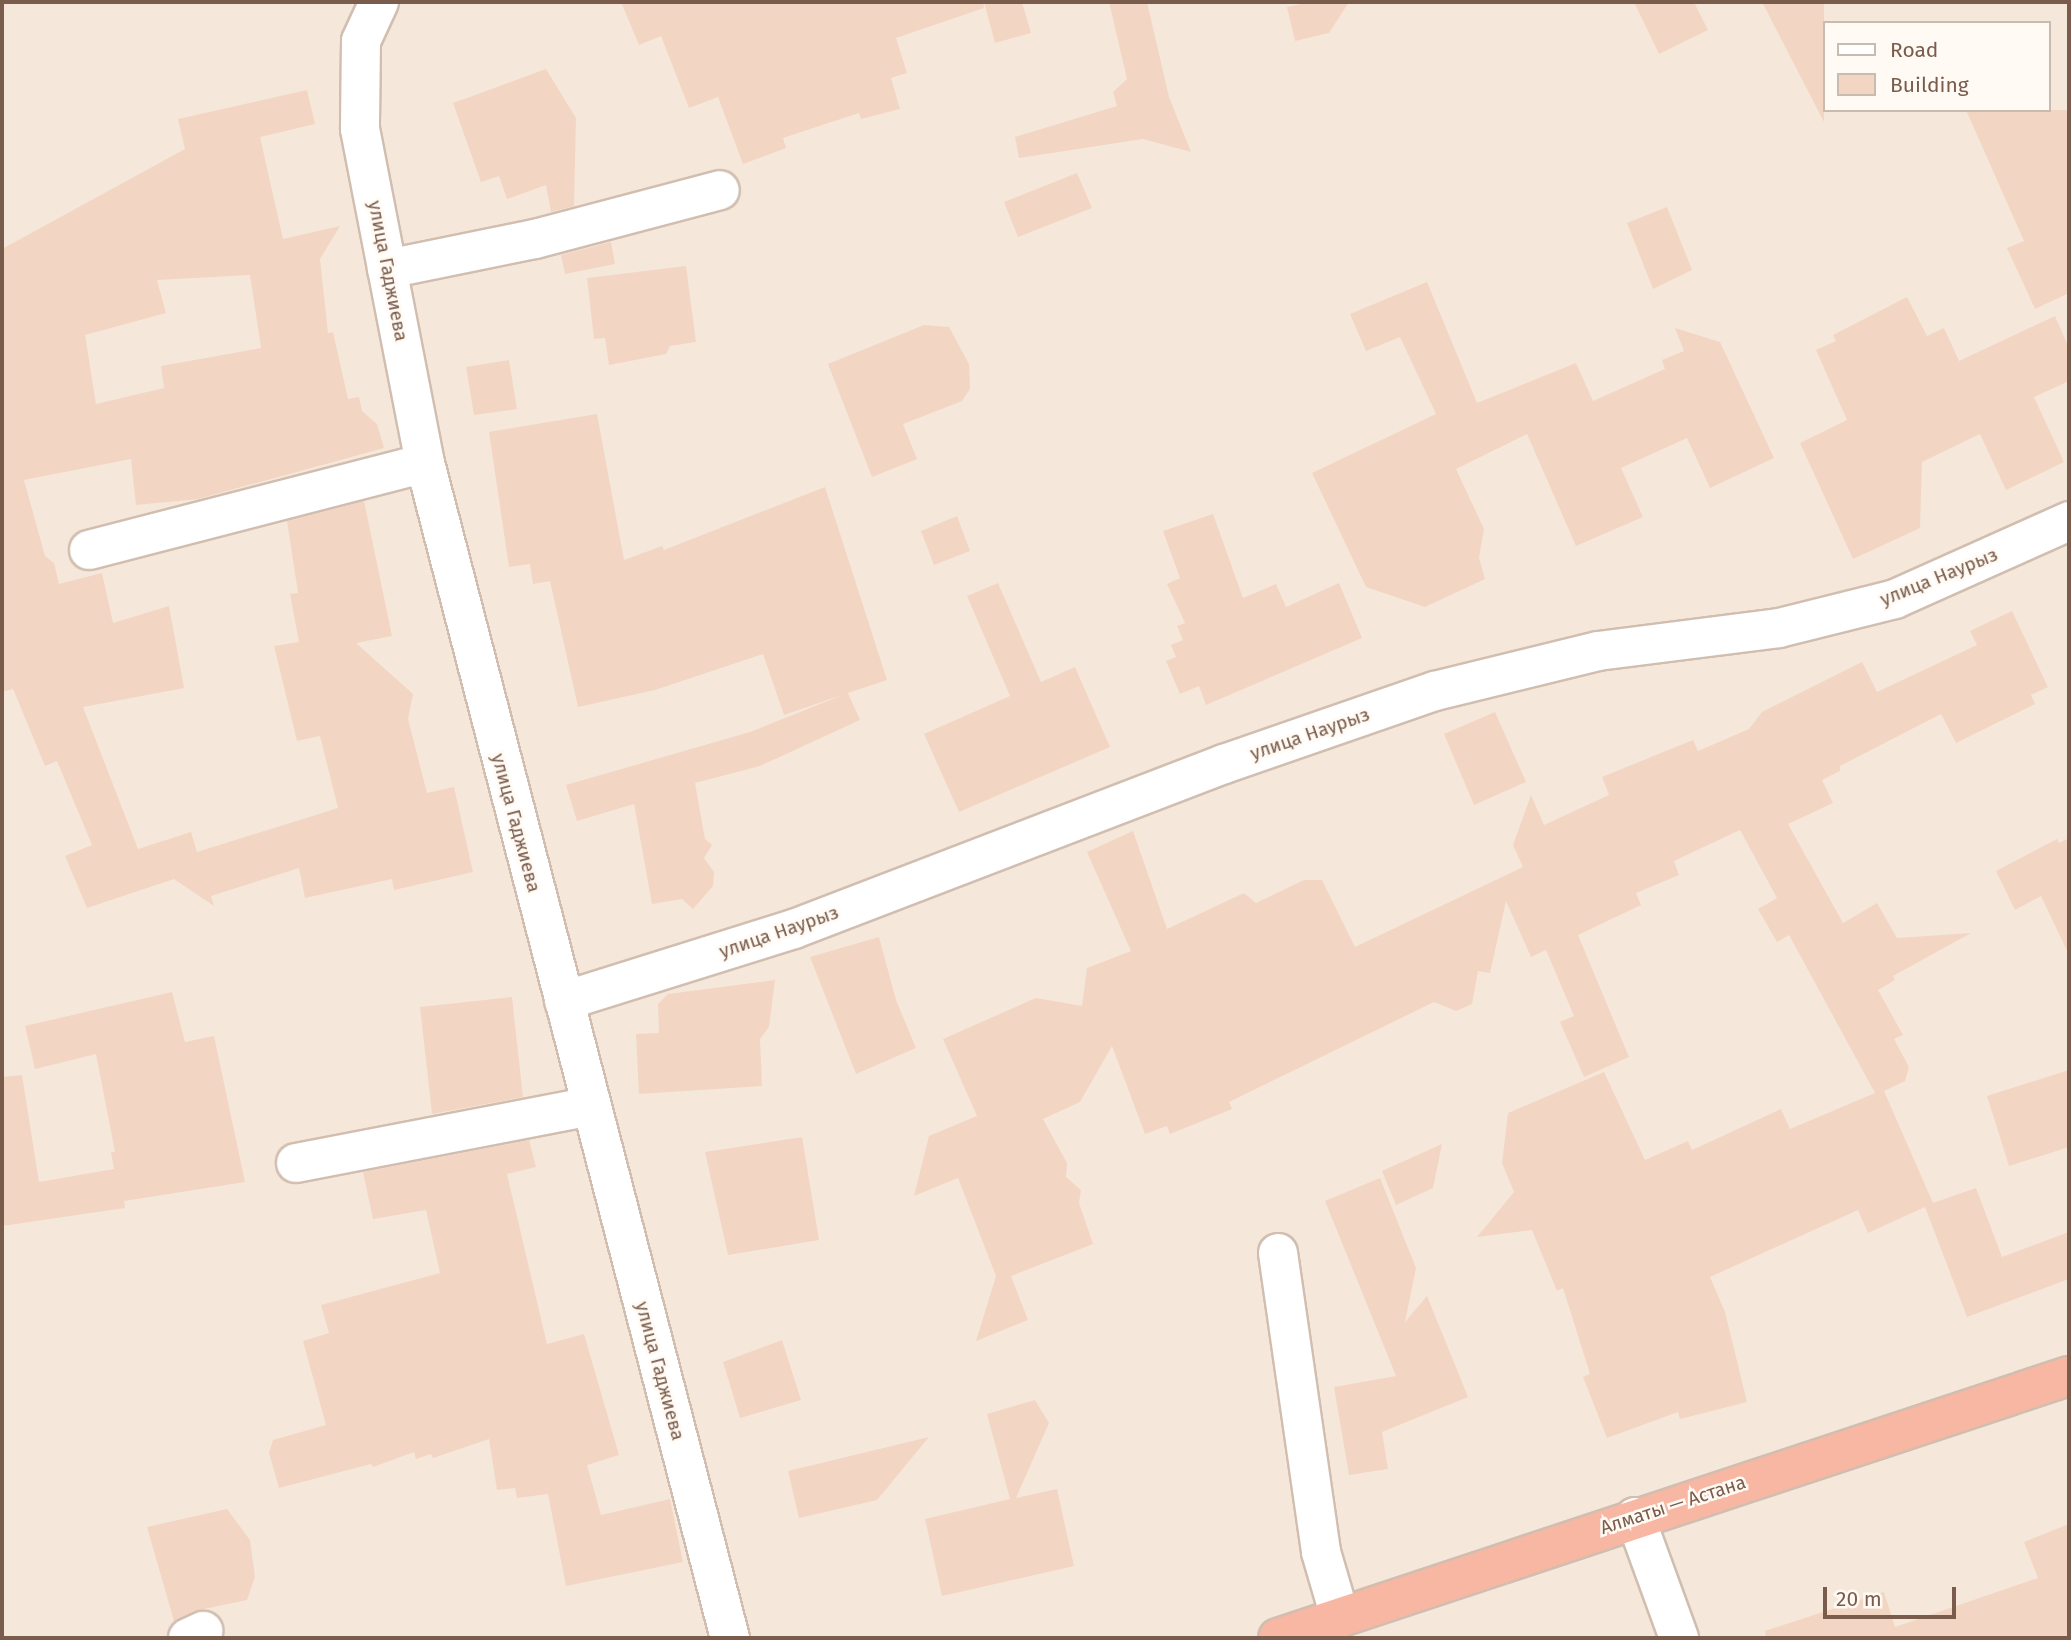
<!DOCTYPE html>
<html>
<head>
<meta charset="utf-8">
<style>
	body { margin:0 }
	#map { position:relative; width:2071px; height:1640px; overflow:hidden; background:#fdf6ec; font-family:"Fira Sans",sans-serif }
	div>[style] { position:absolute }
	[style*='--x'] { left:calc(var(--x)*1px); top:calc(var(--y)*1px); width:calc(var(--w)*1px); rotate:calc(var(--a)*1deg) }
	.residential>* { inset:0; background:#f5e8da }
	.building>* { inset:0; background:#f3d5c3 }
	.roads { filter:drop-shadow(2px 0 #d1beb0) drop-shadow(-2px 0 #d1beb0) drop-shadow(0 2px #d1beb0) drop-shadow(0 -2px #d1beb0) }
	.street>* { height:38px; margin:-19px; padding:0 19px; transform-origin:19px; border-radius:19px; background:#fff }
	.highway>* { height:38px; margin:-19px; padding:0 19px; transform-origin:19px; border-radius:19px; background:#f7b7a3 }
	span { translate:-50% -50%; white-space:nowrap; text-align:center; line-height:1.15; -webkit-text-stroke:5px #fffaf3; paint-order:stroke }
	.street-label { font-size:19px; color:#7a5c4d }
	.frame { position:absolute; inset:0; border:4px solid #7a5c4d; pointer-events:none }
	.legend { position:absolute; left:1823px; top:21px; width:228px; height:91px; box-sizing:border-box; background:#fffaf3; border:2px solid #cabbb1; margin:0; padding:9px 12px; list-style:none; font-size:21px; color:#7a5c4d }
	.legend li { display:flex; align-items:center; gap:14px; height:35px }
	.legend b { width:35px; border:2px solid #cabbb1 }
	.scale { position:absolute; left:1823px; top:1587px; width:133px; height:32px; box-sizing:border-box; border:4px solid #7a5c4d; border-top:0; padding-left:9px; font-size:21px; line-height:24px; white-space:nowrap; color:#7a5c4d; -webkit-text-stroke:5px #fffaf3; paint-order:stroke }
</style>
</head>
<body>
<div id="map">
	<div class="residential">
		<div style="clip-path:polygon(evenodd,2px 2px,2069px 2px,2069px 1638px,2px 1638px,2px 2px,1824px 23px,2048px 23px,2048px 110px,1824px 110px,1824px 23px)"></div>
	</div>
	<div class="building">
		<div style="clip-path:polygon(621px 2px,983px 2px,984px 8px,896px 38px,907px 73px,891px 78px,900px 109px,861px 119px,859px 113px,783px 138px,786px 148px,743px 164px,718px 97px,689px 108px,661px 36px,639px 45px)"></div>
		<div style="clip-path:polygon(984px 2px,1022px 2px,1031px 33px,995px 43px)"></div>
		<div style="clip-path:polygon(1109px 2px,1147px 2px,1169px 97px,1191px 152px,1143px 139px,1019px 158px,1015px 137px,1117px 106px,1113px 92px,1127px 79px)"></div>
		<div style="clip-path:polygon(1310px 2px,1349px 2px,1329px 33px,1295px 41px,1287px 7px)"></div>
		<div style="clip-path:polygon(1634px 2px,1694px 2px,1708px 30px,1659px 54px)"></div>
		<div style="clip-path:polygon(1762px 2px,1824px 2px,1824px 122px)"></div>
		<div style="clip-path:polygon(546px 69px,576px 118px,574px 206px,551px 212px,546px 185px,507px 199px,499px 176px,481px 182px,453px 103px)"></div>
		<div style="clip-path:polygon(evenodd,307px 90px,315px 124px,260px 137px,283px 239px,340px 226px,320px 259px,328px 333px,333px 332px,348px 399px,359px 397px,362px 411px,377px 424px,384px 448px,198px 499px,136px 505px,131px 459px,24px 480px,45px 556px,54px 563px,59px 584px,102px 573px,113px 623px,169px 606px,184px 688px,83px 707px,138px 849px,191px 832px,197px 852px,338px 808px,320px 736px,297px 741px,274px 646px,299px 642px,290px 594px,298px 593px,287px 521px,364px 501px,392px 636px,356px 643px,413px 694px,408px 719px,427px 793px,454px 787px,473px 872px,394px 890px,392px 879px,305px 898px,299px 868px,211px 896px,214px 906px,174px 879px,87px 908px,65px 856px,92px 845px,57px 761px,45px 766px,13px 689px,2px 692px,2px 249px,185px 149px,178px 119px,307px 90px,250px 275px,261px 348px,161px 366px,164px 388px,96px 404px,85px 335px,166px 313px,157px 280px,250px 275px)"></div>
		<div style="clip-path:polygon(1966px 110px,2069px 110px,2069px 293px,2035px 309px,2007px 248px,2024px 241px)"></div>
		<div style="clip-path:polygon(1077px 173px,1092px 208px,1018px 237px,1004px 202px)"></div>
		<div style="clip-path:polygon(1667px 207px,1692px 270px,1653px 289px,1627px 223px)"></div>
		<div style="clip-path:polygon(611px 242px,615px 264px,565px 274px,561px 255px)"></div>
		<div style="clip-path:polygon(686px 266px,696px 342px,670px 346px,666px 354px,609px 365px,605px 338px,594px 339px,587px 278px)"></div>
		<div style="clip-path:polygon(1427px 282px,1477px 403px,1576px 363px,1593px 401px,1665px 369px,1662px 360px,1684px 351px,1675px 328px,1720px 342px,1774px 458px,1710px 488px,1687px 438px,1621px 468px,1643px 517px,1576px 546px,1527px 434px,1456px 469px,1484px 529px,1479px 558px,1485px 579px,1425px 607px,1366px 587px,1312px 473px,1436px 414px,1400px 337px,1366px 351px,1350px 314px)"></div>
		<div style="clip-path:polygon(1907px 297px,1927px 336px,1944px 328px,1959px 361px,2055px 316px,2069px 348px,2069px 381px,2034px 397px,2064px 462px,2006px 490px,1980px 434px,1922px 462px,1920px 528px,1853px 559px,1800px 443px,1847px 420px,1816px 350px,1836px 341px,1833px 335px)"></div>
		<div style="clip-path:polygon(924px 325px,949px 327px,969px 364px,970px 389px,962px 401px,903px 424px,917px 459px,872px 477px,828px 364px)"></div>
		<div style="clip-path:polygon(509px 360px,517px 409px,474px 415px,466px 367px)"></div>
		<div style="clip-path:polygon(597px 414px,624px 560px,662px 546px,664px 550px,825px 487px,887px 680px,848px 693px,860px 720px,760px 766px,695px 783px,705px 839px,712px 845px,704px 858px,714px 872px,713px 886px,693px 909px,682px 899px,652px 904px,634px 804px,577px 821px,566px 785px,750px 732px,845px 694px,784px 715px,763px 654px,655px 690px,578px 707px,550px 581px,533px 584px,530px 564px,509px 567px,489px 432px)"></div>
		<div style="clip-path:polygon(1213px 514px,1243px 598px,1276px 584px,1286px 607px,1339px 583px,1362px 638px,1206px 705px,1199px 686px,1180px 694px,1166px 661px,1176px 657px,1171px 645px,1183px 640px,1177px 626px,1185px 623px,1167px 584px,1180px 578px,1163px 531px)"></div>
		<div style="clip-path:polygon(957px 516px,970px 551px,934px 565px,921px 531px)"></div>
		<div style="clip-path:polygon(998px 583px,1041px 682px,1075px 667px,1110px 747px,959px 812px,924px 734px,1010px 696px,967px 596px)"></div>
		<div style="clip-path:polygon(2012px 611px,2048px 687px,2031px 695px,2035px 704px,1956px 743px,1941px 714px,1840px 766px,1840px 771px,1822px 780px,1833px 803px,1788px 824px,1843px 923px,1877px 903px,1897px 938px,1971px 933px,1893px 976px,1895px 980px,1878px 990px,1903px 1035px,1894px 1039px,1909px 1067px,1905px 1081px,1884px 1091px,1933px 1203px,1976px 1188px,2002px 1257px,2069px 1232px,2069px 1279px,1967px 1317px,1925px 1207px,1868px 1233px,1858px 1210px,1710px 1277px,1725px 1312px,1747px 1402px,1680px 1419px,1678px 1412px,1607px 1438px,1583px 1377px,1590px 1374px,1563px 1288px,1557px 1291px,1532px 1230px,1477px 1237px,1514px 1192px,1502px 1163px,1508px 1113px,1604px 1072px,1645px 1160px,1688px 1141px,1692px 1150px,1781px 1109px,1790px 1129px,1875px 1093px,1789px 935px,1777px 942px,1758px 909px,1777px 898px,1740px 830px,1674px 861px,1679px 875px,1636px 893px,1641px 905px,1578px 935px,1629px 1057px,1584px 1077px,1560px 1022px,1574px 1016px,1546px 950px,1531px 957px,1506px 901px,1490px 973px,1478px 971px,1472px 1004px,1456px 1011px,1434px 1002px,1229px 1102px,1232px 1109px,1170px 1134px,1167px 1126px,1145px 1134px,1112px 1046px,1080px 1102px,1043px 1119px,1067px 1163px,1066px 1177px,1081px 1190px,1079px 1203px,1093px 1244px,1011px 1276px,1028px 1320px,976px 1341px,996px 1276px,958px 1178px,914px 1196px,929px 1136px,977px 1116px,943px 1039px,1036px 998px,1082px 1006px,1087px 968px,1131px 951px,1087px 852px,1133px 831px,1167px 929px,1244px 893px,1256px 903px,1304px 880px,1322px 880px,1355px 947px,1523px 867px,1513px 845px,1531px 795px,1544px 825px,1609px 795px,1602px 777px,1693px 740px,1698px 751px,1749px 729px,1762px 712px,1862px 662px,1877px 692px,1977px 645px,1970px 631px)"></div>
		<div style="clip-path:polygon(1495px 712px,1526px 782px,1474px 805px,1444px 734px)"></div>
		<div style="clip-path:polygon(2069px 838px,2069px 955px,2041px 896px,2015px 910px,1996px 871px,2057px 839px,2059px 843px)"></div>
		<div style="clip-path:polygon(879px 937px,896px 1000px,916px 1048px,856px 1074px,810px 957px)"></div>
		<div style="clip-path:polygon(775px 980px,769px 1027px,760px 1039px,762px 1086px,639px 1094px,636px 1034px,659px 1033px,658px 1004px,668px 994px)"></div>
		<div style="clip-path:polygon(172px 992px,185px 1042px,214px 1036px,245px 1182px,124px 1201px,125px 1208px,2px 1226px,2px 1077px,22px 1075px,39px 1182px,114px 1169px,111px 1152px,115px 1152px,96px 1054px,35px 1069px,25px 1026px)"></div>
		<div style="clip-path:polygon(512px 997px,523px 1097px,432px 1114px,420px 1007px)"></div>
		<div style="clip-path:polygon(2069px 1070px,2069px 1147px,2009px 1166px,1987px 1096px)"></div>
		<div style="clip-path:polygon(802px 1137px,819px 1240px,728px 1255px,705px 1152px)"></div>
		<div style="clip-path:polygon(529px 1140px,536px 1167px,507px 1174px,547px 1344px,584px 1334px,619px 1455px,587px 1465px,601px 1515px,670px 1499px,683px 1562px,566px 1586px,548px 1494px,517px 1498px,515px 1488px,497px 1490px,489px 1439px,433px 1458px,431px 1454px,416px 1459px,414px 1452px,373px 1467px,371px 1464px,279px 1488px,269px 1453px,273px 1440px,326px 1425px,303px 1341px,329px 1333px,321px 1305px,440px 1273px,426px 1210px,373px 1219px,363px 1172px)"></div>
		<div style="clip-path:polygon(1442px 1144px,1433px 1188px,1396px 1205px,1382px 1171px)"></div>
		<div style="clip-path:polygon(1380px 1178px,1416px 1268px,1405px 1322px,1427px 1296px,1468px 1397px,1382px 1432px,1388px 1469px,1349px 1475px,1334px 1387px,1396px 1376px,1325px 1201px)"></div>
		<div style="clip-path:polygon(782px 1340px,801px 1400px,740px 1418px,723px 1362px)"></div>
		<div style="clip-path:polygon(1035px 1400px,1049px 1423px,1016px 1498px,1057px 1489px,1074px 1566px,942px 1596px,925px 1519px,1010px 1499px,987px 1414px)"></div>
		<div style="clip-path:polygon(929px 1437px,877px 1500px,799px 1518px,788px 1471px)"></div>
		<div style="clip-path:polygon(227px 1509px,250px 1540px,255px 1577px,247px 1600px,194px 1611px,174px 1621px,147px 1527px)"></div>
		<div style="clip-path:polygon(2069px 1524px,2069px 1638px,1766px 1638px,1765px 1631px,1884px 1592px,1895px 1627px,2038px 1578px,2024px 1542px)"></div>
	</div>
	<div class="roads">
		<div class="street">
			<div style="--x:379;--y:2;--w:43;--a:114.8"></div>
			<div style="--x:361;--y:41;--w:88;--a:90.7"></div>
			<div style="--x:360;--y:129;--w:340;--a:79"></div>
			<div style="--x:425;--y:463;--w:1214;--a:75.45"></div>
			<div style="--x:387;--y:269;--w:151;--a:-11.5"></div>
			<div style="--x:535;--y:239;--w:191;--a:-14.8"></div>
			<div style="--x:89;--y:550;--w:347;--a:-14.5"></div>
			<div style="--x:564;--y:1001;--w:241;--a:-17.4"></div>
			<div style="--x:794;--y:929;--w:461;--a:-21"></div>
			<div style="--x:1224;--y:764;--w:223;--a:-19.1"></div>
			<div style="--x:1435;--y:691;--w:168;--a:-13.8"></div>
			<div style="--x:1598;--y:651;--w:182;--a:-7.2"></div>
			<div style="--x:1779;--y:628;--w:120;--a:-14"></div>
			<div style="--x:1895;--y:599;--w:191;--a:-24.1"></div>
			<div style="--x:296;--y:1163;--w:300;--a:-10.9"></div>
			<div style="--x:1278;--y:1253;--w:302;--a:81.8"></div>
			<div style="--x:1321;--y:1552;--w:68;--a:73.7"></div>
			<div style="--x:1635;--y:1517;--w:129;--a:70"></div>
			<div style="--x:188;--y:1638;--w:17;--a:-25"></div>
		</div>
		<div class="highway">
			<div style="--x:1278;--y:1638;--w:833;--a:-18.33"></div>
		</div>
	</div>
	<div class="street-label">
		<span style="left:388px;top:271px;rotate:79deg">улица Гаджиева</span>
		<span style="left:1939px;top:577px;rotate:-22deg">улица Наурыз</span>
		<span style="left:1310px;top:734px;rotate:-19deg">улица Наурыз</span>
		<span style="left:516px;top:823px;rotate:75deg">улица Гаджиева</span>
		<span style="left:779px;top:932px;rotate:-19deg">улица Наурыз</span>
		<span style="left:660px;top:1371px;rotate:75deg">улица Гаджиева</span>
		<span style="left:1673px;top:1505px;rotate:-18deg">Алматы — Астана</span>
	</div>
	<div class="frame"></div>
	<ul class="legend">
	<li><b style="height:9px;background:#fff"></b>Road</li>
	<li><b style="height:19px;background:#f3d5c3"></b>Building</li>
	</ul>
	<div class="scale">20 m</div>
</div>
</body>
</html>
